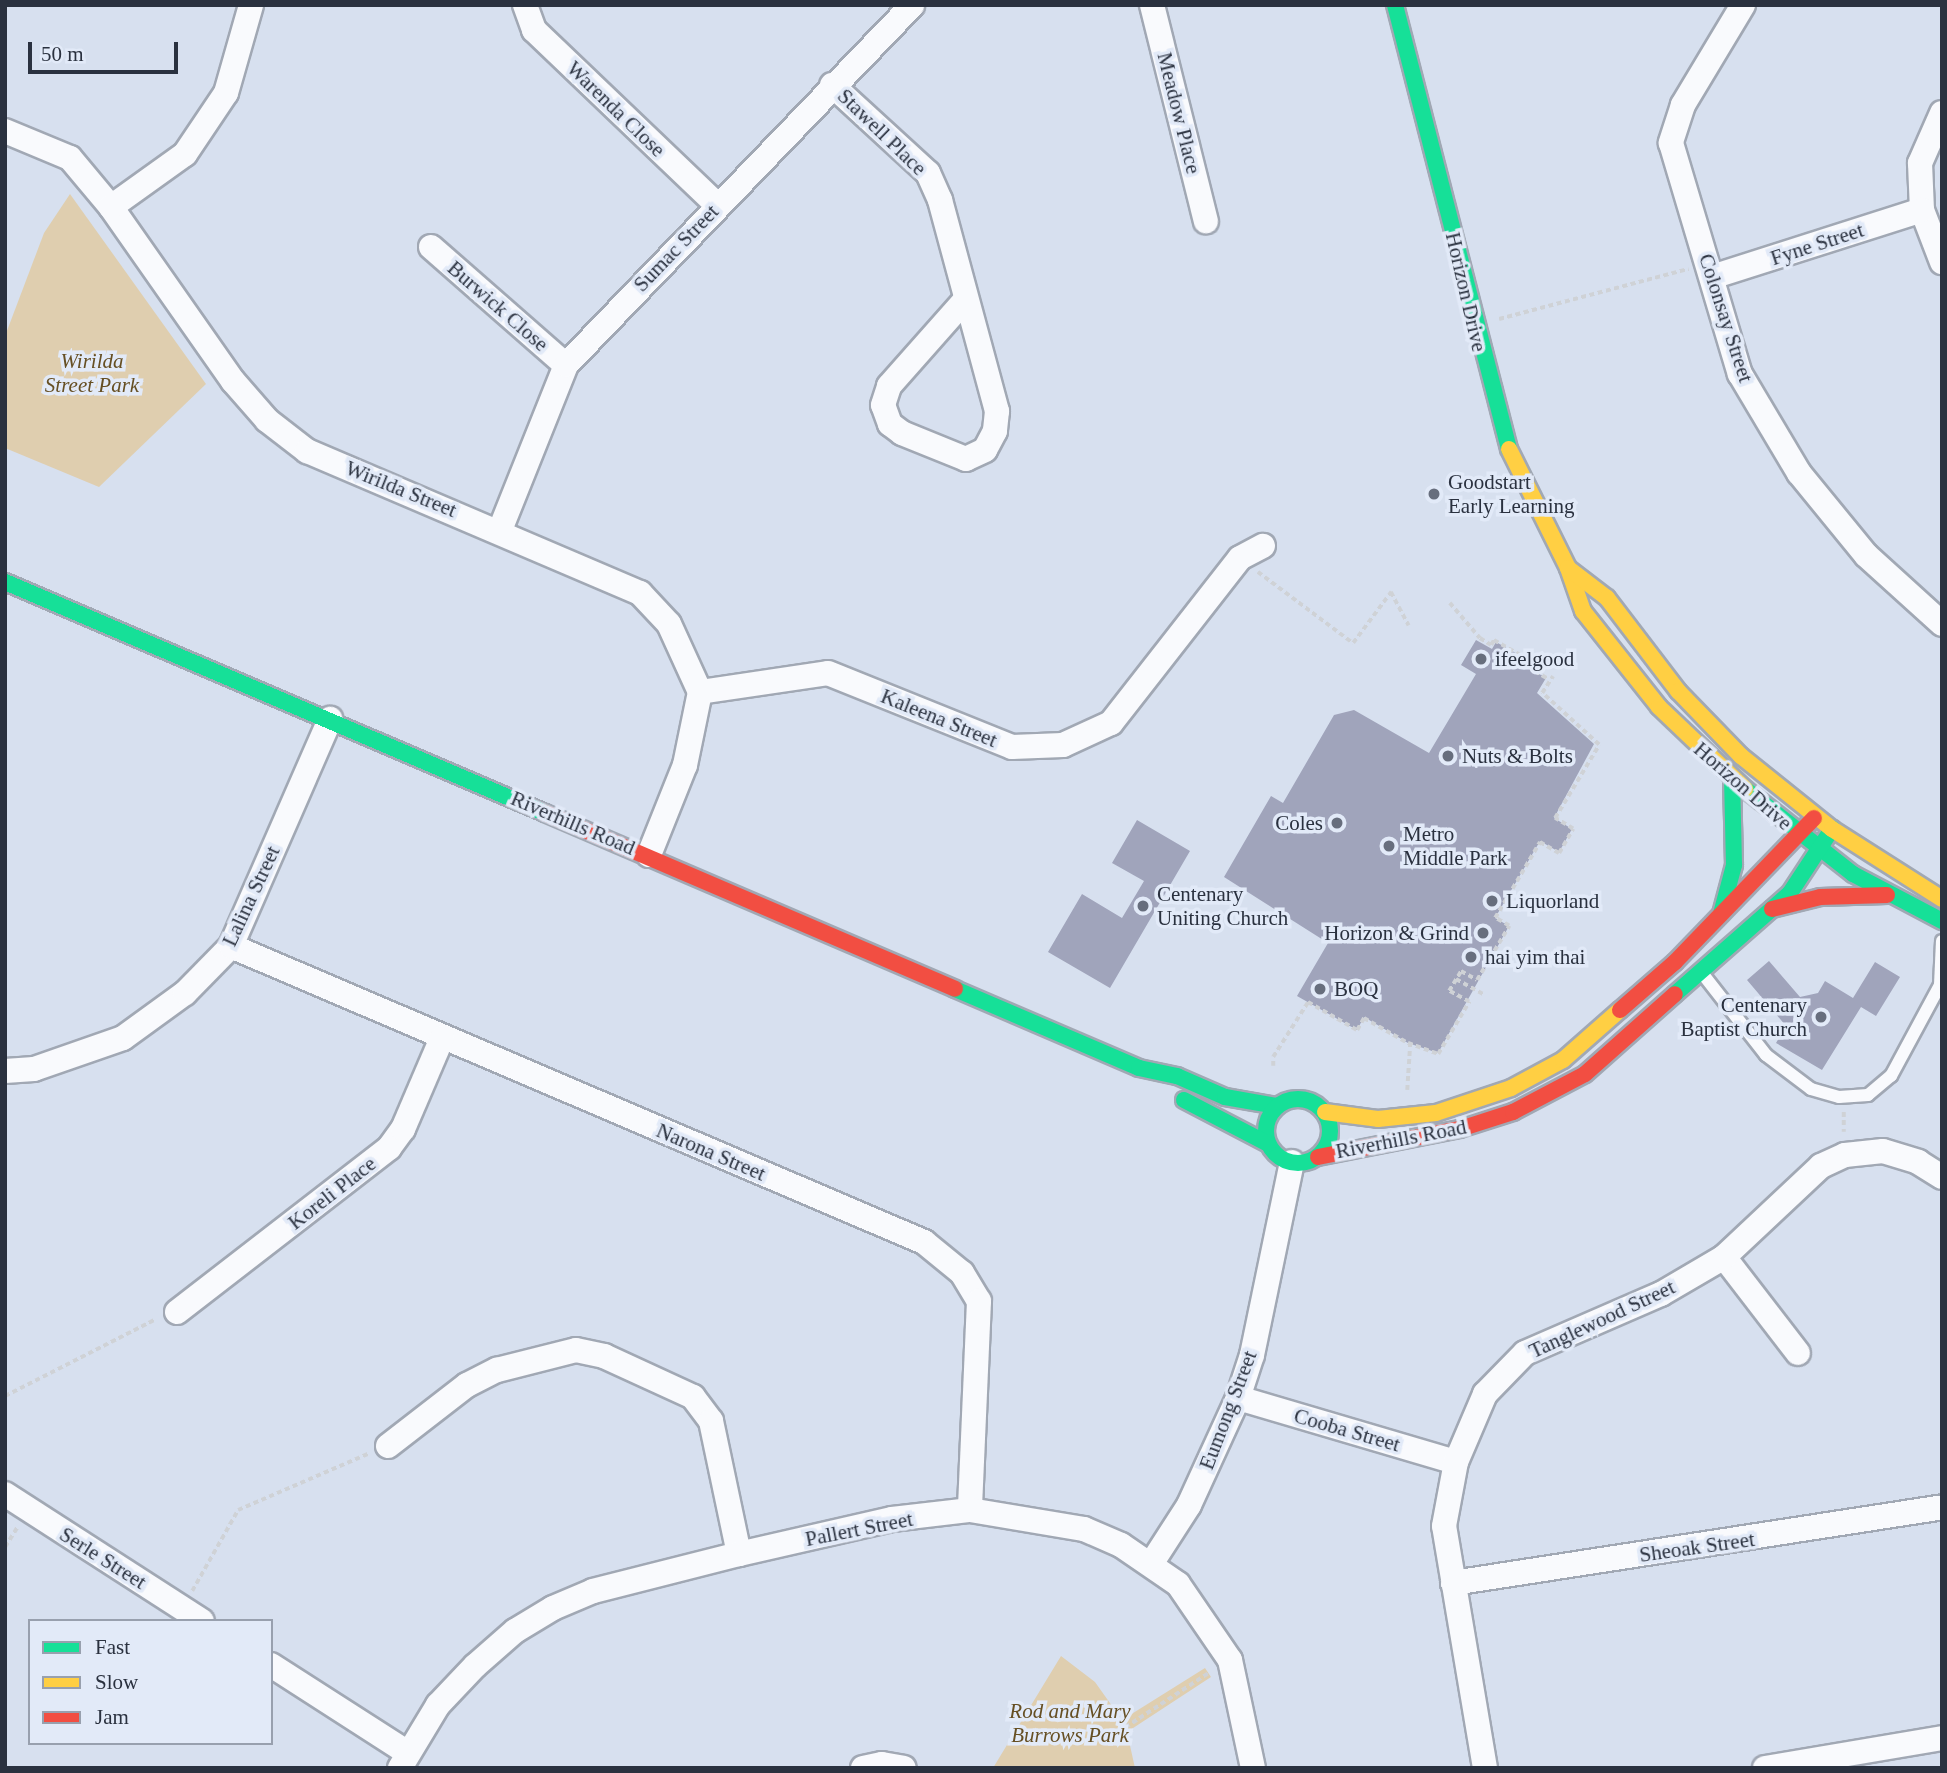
<!DOCTYPE html>
<html>
<head>
<meta charset="utf-8">
<style>
	body { margin:0 }
	#map { position:relative; width:1947px; height:1773px; overflow:hidden; background:#d7e0ef; font-family:Georgia,serif }
	div>[style] { position:absolute }
	[style*='--x'] { left:calc(var(--x)*1px); top:calc(var(--y)*1px); width:calc(var(--w)*1px); rotate:calc(var(--a)*1deg) }
	.green>* { inset:0; background:#dfceaf }
	.building>* { inset:0; background:#a0a4bb }
	.path>* { height:3.5px; margin-top:-1.75px; transform-origin:0; background:repeating-linear-gradient(90deg,#cfd2d6 0 5px,transparent 0 8.5px) }
	.roads { filter:drop-shadow(2px 0 #a1a8b4) drop-shadow(-2px 0 #a1a8b4) drop-shadow(0 2px #a1a8b4) drop-shadow(0 -2px #a1a8b4) }
	.lane>* { height:12px; margin:-6px; padding:0 6px; transform-origin:6px; border-radius:6px; background:#f9fafd }
	.street>* { height:24px; margin:-12px; padding:0 12px; transform-origin:12px; border-radius:12px; background:#f9fafd }
	.fast>* { height:16px; margin:-8px; padding:0 8px; transform-origin:8px; border-radius:8px; background:#16e098 }
	.fast>.ring { margin:-8px; padding:0; box-sizing:content-box; background:none; border:16px solid #16e098; border-radius:50% }
	.slow>* { height:16px; margin:-8px; padding:0 8px; transform-origin:8px; border-radius:8px; background:#ffcf43 }
	.jam>* { height:16px; margin:-8px; padding:0 8px; transform-origin:8px; border-radius:8px; background:#f24e42 }
	.dots>* { width:19px; height:19px; translate:-50% -50%; box-sizing:border-box; border:4px solid #e2eaf8; border-radius:50% }
	span { translate:-50% -50%; white-space:nowrap; text-align:center; line-height:1.15; -webkit-text-stroke:7px #e2eaf8; paint-order:stroke }
	.street-label { font-size:21px; color:#2a313f }
	.park-label { font-size:21px; color:#664f23; font-style:italic }
	.poi-label { font-size:21px; color:#2a313f }
	.left { translate:0 -50%; text-align:left }
	.right { translate:-100% -50%; text-align:right }
	.frame { position:absolute; inset:0; border:7px solid #2a313f; pointer-events:none }
	.legend { position:absolute; left:28px; top:1619px; width:245px; height:126px; box-sizing:border-box; background:#e2eaf8; border:2px solid #98a0ae; margin:0; padding:9px 12px; list-style:none; font-size:21px; color:#2a313f }
	.legend li { display:flex; align-items:center; gap:14px; height:35px }
	.legend b { width:35px; border:2px solid #98a0ae }
	.scale { position:absolute; left:28px; top:42px; width:150px; height:32px; box-sizing:border-box; border:4px solid #2a313f; border-top:0; padding-left:9px; font-size:21px; line-height:24px; white-space:nowrap; color:#2a313f; -webkit-text-stroke:5px #e2eaf8; paint-order:stroke }
</style>
</head>
<body>
<div id="map">
	<div class="green">
		<div style="clip-path:polygon(70px 194px,206px 384px,99px 487px,5px 448px,5px 336px,44px 233px)"></div>
		<div style="clip-path:polygon(1061px 1656px,1095px 1682px,1122px 1720px,1205px 1668px,1211px 1677px,1127px 1732px,1135px 1768px,993px 1768px)"></div>
	</div>
	<div class="building">
		<div style="clip-path:polygon(1476px 640px,1492px 649px,1496px 642px,1537px 665px,1534px 671px,1546px 678px,1537px 693px,1594px 744px,1554px 818px,1572px 829px,1559px 852px,1540px 841px,1495px 918px,1509px 926px,1438px 1053px,1408px 1043px,1364px 1017px,1357px 1030px,1297px 996px,1328px 943px,1224px 877px,1271px 796px,1283px 803px,1334px 715px,1354px 710px,1429px 753px,1476px 674px,1461px 665px)"></div>
		<div style="clip-path:polygon(1137px 820px,1190px 851px,1110px 988px,1048px 952px,1082px 894px,1122px 918px,1144px 881px,1112px 863px)"></div>
		<div style="clip-path:polygon(1769px 961px,1800px 997px,1818px 993px,1825px 981px,1853px 998px,1875px 962px,1900px 977px,1876px 1016px,1861px 1007px,1822px 1070px,1776px 1043px,1786px 1026px,1747px 980px)"></div>
	</div>
	<div class="path">
		<div style="--x:1499;--y:319;--w:196;--a:-14.8"></div>
		<div style="--x:1258;--y:572;--w:119;--a:36.8"></div>
		<div style="--x:1353;--y:643;--w:64;--a:-53.3"></div>
		<div style="--x:1391;--y:592;--w:38;--a:62"></div>
		<div style="--x:1450;--y:603;--w:46;--a:49.4"></div>
		<div style="--x:1480;--y:638;--w:13;--a:32"></div>
		<div style="--x:1491;--y:645;--w:6;--a:-59"></div>
		<div style="--x:1494;--y:640;--w:51;--a:29.6"></div>
		<div style="--x:1538;--y:665;--w:7;--a:117"></div>
		<div style="--x:1535;--y:671;--w:17;--a:31"></div>
		<div style="--x:1456;--y:979;--w:31;--a:29"></div>
		<div style="--x:1273;--y:1066;--w:9;--a:-90"></div>
		<div style="--x:1273;--y:1057;--w:65;--a:-57.5"></div>
		<div style="--x:1308;--y:1002;--w:56;--a:29.7"></div>
		<div style="--x:1357;--y:1030;--w:14;--a:-60"></div>
		<div style="--x:1364;--y:1018;--w:51;--a:29.6"></div>
		<div style="--x:1408;--y:1043;--w:32;--a:20"></div>
		<div style="--x:1438;--y:1054;--w:61;--a:-59.2"></div>
		<div style="--x:1469;--y:1002;--w:23;--a:-151"></div>
		<div style="--x:1449;--y:991;--w:23;--a:-59"></div>
		<div style="--x:1461;--y:971;--w:18;--a:29"></div>
		<div style="--x:1477;--y:980;--w:63;--a:-59.3"></div>
		<div style="--x:1509;--y:926;--w:16;--a:-150"></div>
		<div style="--x:1495;--y:918;--w:88;--a:-59.4"></div>
		<div style="--x:1540;--y:842;--w:22;--a:30"></div>
		<div style="--x:1559;--y:853;--w:28;--a:-60"></div>
		<div style="--x:1573;--y:829;--w:21;--a:-149"></div>
		<div style="--x:1555;--y:818;--w:85;--a:-58.9"></div>
		<div style="--x:1599;--y:745;--w:77;--a:-137.6"></div>
		<div style="--x:1542;--y:693;--w:20;--a:-57"></div>
		<div style="--x:1407;--y:1090;--w:46;--a:-86.3"></div>
		<div style="--x:1844;--y:1112;--w:20;--a:90"></div>
		<div style="--x:5;--y:1396;--w:169;--a:-27"></div>
		<div style="--x:5;--y:1547;--w:25;--a:-58"></div>
		<div style="--x:192;--y:1591;--w:93;--a:-60.4"></div>
		<div style="--x:238;--y:1510;--w:144;--a:-23.4"></div>
		<div style="--x:1118;--y:1732;--w:110;--a:-33.1"></div>
	</div>
	<div class="roads">
		<div class="lane">
			<div style="--x:1702;--y:973;--w:104;--a:52"></div>
			<div style="--x:1766;--y:1055;--w:56;--a:37.1"></div>
			<div style="--x:1811;--y:1089;--w:29;--a:16"></div>
			<div style="--x:1839;--y:1097;--w:29;--a:-4"></div>
			<div style="--x:1868;--y:1095;--w:30;--a:-40"></div>
			<div style="--x:1891;--y:1076;--w:103;--a:-61.7"></div>
			<div style="--x:1940;--y:985;--w:44;--a:-87.4"></div>
		</div>
		<div class="street">
			<div style="--x:525;--y:5;--w:27;--a:70"></div>
			<div style="--x:534;--y:30;--w:253;--a:43.7"></div>
			<div style="--x:1152;--y:5;--w:223;--a:76"></div>
			<div style="--x:1743;--y:5;--w:117;--a:121"></div>
			<div style="--x:1683;--y:105;--w:40;--a:108"></div>
			<div style="--x:1671;--y:143;--w:241;--a:73.4"></div>
			<div style="--x:1740;--y:374;--w:115;--a:59.2"></div>
			<div style="--x:1799;--y:473;--w:106;--a:50.7"></div>
			<div style="--x:1866;--y:555;--w:103;--a:42.2"></div>
			<div style="--x:832;--y:85;--w:130;--a:42.5"></div>
			<div style="--x:928;--y:173;--w:30;--a:66"></div>
			<div style="--x:940;--y:200;--w:219;--a:74.9"></div>
			<div style="--x:997;--y:411;--w:20;--a:96"></div>
			<div style="--x:995;--y:431;--w:21;--a:118"></div>
			<div style="--x:985;--y:450;--w:21;--a:155"></div>
			<div style="--x:966;--y:459;--w:69;--a:-157.9"></div>
			<div style="--x:902;--y:433;--w:15;--a:-143"></div>
			<div style="--x:890;--y:424;--w:20;--a:-110"></div>
			<div style="--x:883;--y:405;--w:20;--a:-72"></div>
			<div style="--x:889;--y:386;--w:115;--a:-48.5"></div>
			<div style="--x:1942;--y:113;--w:55;--a:113.7"></div>
			<div style="--x:1920;--y:163;--w:47;--a:87.6"></div>
			<div style="--x:1922;--y:210;--w:56;--a:69"></div>
			<div style="--x:5;--y:131;--w:70;--a:22.6"></div>
			<div style="--x:70;--y:158;--w:64;--a:50.1"></div>
			<div style="--x:111;--y:207;--w:213;--a:55"></div>
			<div style="--x:233;--y:381;--w:52;--a:48.9"></div>
			<div style="--x:267;--y:420;--w:51;--a:37.8"></div>
			<div style="--x:307;--y:451;--w:362;--a:23.1"></div>
			<div style="--x:640;--y:593;--w:42;--a:46.9"></div>
			<div style="--x:669;--y:624;--w:75;--a:65.5"></div>
			<div style="--x:700;--y:692;--w:75;--a:101.6"></div>
			<div style="--x:685;--y:765;--w:97;--a:111.8"></div>
			<div style="--x:111;--y:207;--w:91;--a:-35.6"></div>
			<div style="--x:185;--y:154;--w:73;--a:-56.1"></div>
			<div style="--x:226;--y:93;--w:91;--a:-74.1"></div>
			<div style="--x:431;--y:247;--w:179;--a:41.2"></div>
			<div style="--x:1712;--y:277;--w:220;--a:-17.7"></div>
			<div style="--x:500;--y:530;--w:178;--a:-68.2"></div>
			<div style="--x:566;--y:365;--w:499;--a:-46.1"></div>
			<div style="--x:700;--y:692;--w:129;--a:-8.4"></div>
			<div style="--x:828;--y:673;--w:198;--a:21.9"></div>
			<div style="--x:1012;--y:747;--w:51;--a:-2.2"></div>
			<div style="--x:1063;--y:745;--w:53;--a:-24.6"></div>
			<div style="--x:1111;--y:723;--w:209;--a:-52"></div>
			<div style="--x:1240;--y:558;--w:26;--a:-28"></div>
			<div style="--x:231;--y:946;--w:754;--a:23.13"></div>
			<div style="--x:924;--y:1242;--w:49;--a:39.2"></div>
			<div style="--x:962;--y:1273;--w:33;--a:59"></div>
			<div style="--x:979;--y:1301;--w:209;--a:92.5"></div>
			<div style="--x:5;--y:1071;--w:29;--a:-4"></div>
			<div style="--x:34;--y:1069;--w:94;--a:-19.2"></div>
			<div style="--x:123;--y:1038;--w:77;--a:-36"></div>
			<div style="--x:185;--y:993;--w:66;--a:-45.6"></div>
			<div style="--x:231;--y:946;--w:248;--a:-66.4"></div>
			<div style="--x:1724;--y:1257;--w:121;--a:52.4"></div>
			<div style="--x:177;--y:1312;--w:268;--a:-37.7"></div>
			<div style="--x:389;--y:1148;--w:24;--a:-54"></div>
			<div style="--x:403;--y:1129;--w:99;--a:-66.8"></div>
			<div style="--x:1238;--y:1398;--w:227;--a:16.4"></div>
			<div style="--x:388;--y:1446;--w:100;--a:-37.7"></div>
			<div style="--x:467;--y:1385;--w:34;--a:-27"></div>
			<div style="--x:497;--y:1370;--w:81;--a:-14.2"></div>
			<div style="--x:576;--y:1350;--w:29;--a:12"></div>
			<div style="--x:604;--y:1356;--w:98;--a:24.7"></div>
			<div style="--x:693;--y:1397;--w:30;--a:53"></div>
			<div style="--x:711;--y:1421;--w:136;--a:78.1"></div>
			<div style="--x:5;--y:1494;--w:234;--a:32.8"></div>
			<div style="--x:1151;--y:1564;--w:70;--a:-57.2"></div>
			<div style="--x:1189;--y:1505;--w:118;--a:-65.4"></div>
			<div style="--x:1238;--y:1398;--w:45;--a:-72"></div>
			<div style="--x:1252;--y:1355;--w:197;--a:-78.3"></div>
			<div style="--x:1453;--y:1583;--w:495;--a:-8.8"></div>
			<div style="--x:271;--y:1665;--w:163;--a:32.7"></div>
			<div style="--x:400;--y:1768;--w:74;--a:-58.9"></div>
			<div style="--x:438;--y:1705;--w:54;--a:-46.5"></div>
			<div style="--x:475;--y:1666;--w:53;--a:-41.2"></div>
			<div style="--x:515;--y:1631;--w:44;--a:-31.2"></div>
			<div style="--x:553;--y:1608;--w:43;--a:-23"></div>
			<div style="--x:593;--y:1591;--w:151;--a:-14.2"></div>
			<div style="--x:739;--y:1554;--w:157;--a:-12.9"></div>
			<div style="--x:892;--y:1519;--w:79;--a:-6.6"></div>
			<div style="--x:970;--y:1510;--w:116;--a:9.5"></div>
			<div style="--x:1084;--y:1529;--w:40;--a:23.4"></div>
			<div style="--x:1121;--y:1545;--w:69;--a:34.4"></div>
			<div style="--x:1178;--y:1584;--w:92;--a:55.6"></div>
			<div style="--x:1230;--y:1660;--w:110;--a:78"></div>
			<div style="--x:863;--y:1768;--w:19;--a:-12"></div>
			<div style="--x:882;--y:1764;--w:22;--a:10"></div>
			<div style="--x:1485;--y:1768;--w:245;--a:-99.6"></div>
			<div style="--x:1444;--y:1526;--w:65;--a:-79.4"></div>
			<div style="--x:1456;--y:1462;--w:74;--a:-66.9"></div>
			<div style="--x:1485;--y:1394;--w:57;--a:-45.7"></div>
			<div style="--x:1525;--y:1353;--w:148;--a:-23.5"></div>
			<div style="--x:1661;--y:1294;--w:73;--a:-30.4"></div>
			<div style="--x:1724;--y:1257;--w:133;--a:-43.2"></div>
			<div style="--x:1821;--y:1166;--w:26;--a:-25"></div>
			<div style="--x:1845;--y:1155;--w:38;--a:-6"></div>
			<div style="--x:1883;--y:1151;--w:37;--a:17"></div>
			<div style="--x:1918;--y:1162;--w:28;--a:32"></div>
			<div style="--x:1765;--y:1768;--w:180;--a:-9.6"></div>
		</div>
		<div class="fast">
			<div style="--x:1395;--y:5;--w:458;--a:75.6"></div>
			<div style="--x:5;--y:582;--w:587;--a:23.16"></div>
			<div style="--x:1745;--y:789;--w:137;--a:38.2"></div>
			<div style="--x:1853;--y:874;--w:101;--a:27.8"></div>
			<div style="--x:1721;--y:914;--w:51;--a:-75.1"></div>
			<div style="--x:1734;--y:865;--w:86;--a:-91.3"></div>
			<div style="--x:955;--y:989;--w:200;--a:23.2"></div>
			<div style="--x:1139;--y:1068;--w:39;--a:12"></div>
			<div style="--x:1177;--y:1076;--w:52;--a:23.6"></div>
			<div style="--x:1225;--y:1097;--w:53;--a:9.8"></div>
			<div style="--x:1675;--y:994;--w:153;--a:-41.3"></div>
			<div style="--x:1790;--y:893;--w:77;--a:-56.7"></div>
			<div class="ring" style="left:1266px;top:1099px;width:48px;height:48px"></div>
			<div style="--x:1184;--y:1100;--w:95;--a:27.6"></div>
		</div>
		<div class="slow">
			<div style="--x:1509;--y:449;--w:133;--a:63.6"></div>
			<div style="--x:1568;--y:568;--w:46;--a:70.8"></div>
			<div style="--x:1583;--y:611;--w:122;--a:51.6"></div>
			<div style="--x:1659;--y:707;--w:119;--a:43.6"></div>
			<div style="--x:1568;--y:568;--w:49;--a:37.6"></div>
			<div style="--x:1607;--y:598;--w:117;--a:52.6"></div>
			<div style="--x:1678;--y:691;--w:91;--a:45.9"></div>
			<div style="--x:1741;--y:756;--w:117;--a:38.7"></div>
			<div style="--x:1832;--y:829;--w:130;--a:32.5"></div>
			<div style="--x:1325;--y:1112;--w:53;--a:7.5"></div>
			<div style="--x:1378;--y:1119;--w:58;--a:-5.9"></div>
			<div style="--x:1436;--y:1113;--w:79;--a:-18.4"></div>
			<div style="--x:1511;--y:1088;--w:59;--a:-28.3"></div>
			<div style="--x:1563;--y:1060;--w:76;--a:-41.3"></div>
		</div>
		<div class="jam">
			<div style="--x:545;--y:813;--w:446;--a:23.2"></div>
			<div style="--x:1772;--y:909;--w:49;--a:-14"></div>
			<div style="--x:1820;--y:897;--w:67;--a:-1.7"></div>
			<div style="--x:1620;--y:1010;--w:73;--a:-41.1"></div>
			<div style="--x:1675;--y:962;--w:200;--a:-46"></div>
			<div style="--x:1318;--y:1157;--w:145;--a:-11.2"></div>
			<div style="--x:1460;--y:1129;--w:56;--a:-17.8"></div>
			<div style="--x:1513;--y:1112;--w:81;--a:-27.8"></div>
			<div style="--x:1585;--y:1074;--w:120;--a:-41.6"></div>
		</div>
	</div>
	<div class="dots">
		<div style="left:1434px;top:494px;background:#676e7d"></div>
		<div style="left:1481px;top:659px;background:#676e7d"></div>
		<div style="left:1448px;top:756px;background:#676e7d"></div>
		<div style="left:1337px;top:823px;background:#676e7d"></div>
		<div style="left:1389px;top:846px;background:#676e7d"></div>
		<div style="left:1492px;top:901px;background:#676e7d"></div>
		<div style="left:1143px;top:906px;background:#676e7d"></div>
		<div style="left:1483px;top:933px;background:#676e7d"></div>
		<div style="left:1471px;top:957px;background:#676e7d"></div>
		<div style="left:1320px;top:989px;background:#676e7d"></div>
		<div style="left:1821px;top:1017px;background:#676e7d"></div>
	</div>
	<div class="street-label">
		<span style="left:616px;top:109px;rotate:44deg">Warenda Close</span>
		<span style="left:1179px;top:113px;rotate:76deg">Meadow Place</span>
		<span style="left:882px;top:132px;rotate:44deg">Stawell Place</span>
		<span style="left:1817px;top:244px;rotate:-18deg">Fyne Street</span>
		<span style="left:676px;top:248px;rotate:-46deg">Sumac Street</span>
		<span style="left:1466px;top:292px;rotate:77deg">Horizon Drive</span>
		<span style="left:498px;top:306px;rotate:41deg">Burwick Close</span>
		<span style="left:1726px;top:318px;rotate:72deg">Colonsay Street</span>
		<span style="left:401px;top:489px;rotate:22deg">Wirilda Street</span>
		<span style="left:939px;top:718px;rotate:22deg">Kaleena Street</span>
		<span style="left:1743px;top:786px;rotate:41deg">Horizon Drive</span>
		<span style="left:573px;top:823px;rotate:23deg">Riverhills Road</span>
		<span style="left:251px;top:896px;rotate:-65deg">Lalina Street</span>
		<span style="left:1401px;top:1139px;rotate:-11deg">Riverhills Road</span>
		<span style="left:711px;top:1152px;rotate:23deg">Narona Street</span>
		<span style="left:332px;top:1193px;rotate:-38deg">Koreli Place</span>
		<span style="left:1602px;top:1319px;rotate:-25deg">Tanglewood Street</span>
		<span style="left:1228px;top:1410px;rotate:-69deg">Eumong Street</span>
		<span style="left:1347px;top:1430px;rotate:16deg">Cooba Street</span>
		<span style="left:859px;top:1529px;rotate:-11deg">Pallert Street</span>
		<span style="left:1697px;top:1547px;rotate:-8deg">Sheoak Street</span>
		<span style="left:103px;top:1558px;rotate:32deg">Serle Street</span>
	</div>
	<div class="park-label">
		<span style="left:92px;top:373px">Wirilda<br>Street Park</span>
		<span style="left:1070px;top:1723px">Rod and Mary<br>Burrows Park</span>
	</div>
	<div class="poi-label">
		<span class="left" style="left:1448px;top:494px">Goodstart<br>Early Learning</span>
		<span class="left" style="left:1495px;top:659px">ifeelgood</span>
		<span class="left" style="left:1462px;top:756px">Nuts &amp; Bolts</span>
		<span class="right" style="left:1323px;top:823px">Coles</span>
		<span class="left" style="left:1403px;top:846px">Metro<br>Middle Park</span>
		<span class="left" style="left:1157px;top:906px">Centenary<br>Uniting Church</span>
		<span class="left" style="left:1506px;top:901px">Liquorland</span>
		<span class="right" style="left:1469px;top:933px">Horizon &amp; Grind</span>
		<span class="left" style="left:1485px;top:957px">hai yim thai</span>
		<span class="left" style="left:1334px;top:989px">BOQ</span>
		<span class="right" style="left:1807px;top:1017px">Centenary<br>Baptist Church</span>
	</div>
	<div class="frame"></div>
	<ul class="legend">
	<li><b style="height:9px;background:#16e098"></b>Fast</li>
	<li><b style="height:9px;background:#ffcf43"></b>Slow</li>
	<li><b style="height:9px;background:#f24e42"></b>Jam</li>
	</ul>
	<div class="scale">50 m</div>
</div>
</body>
</html>
